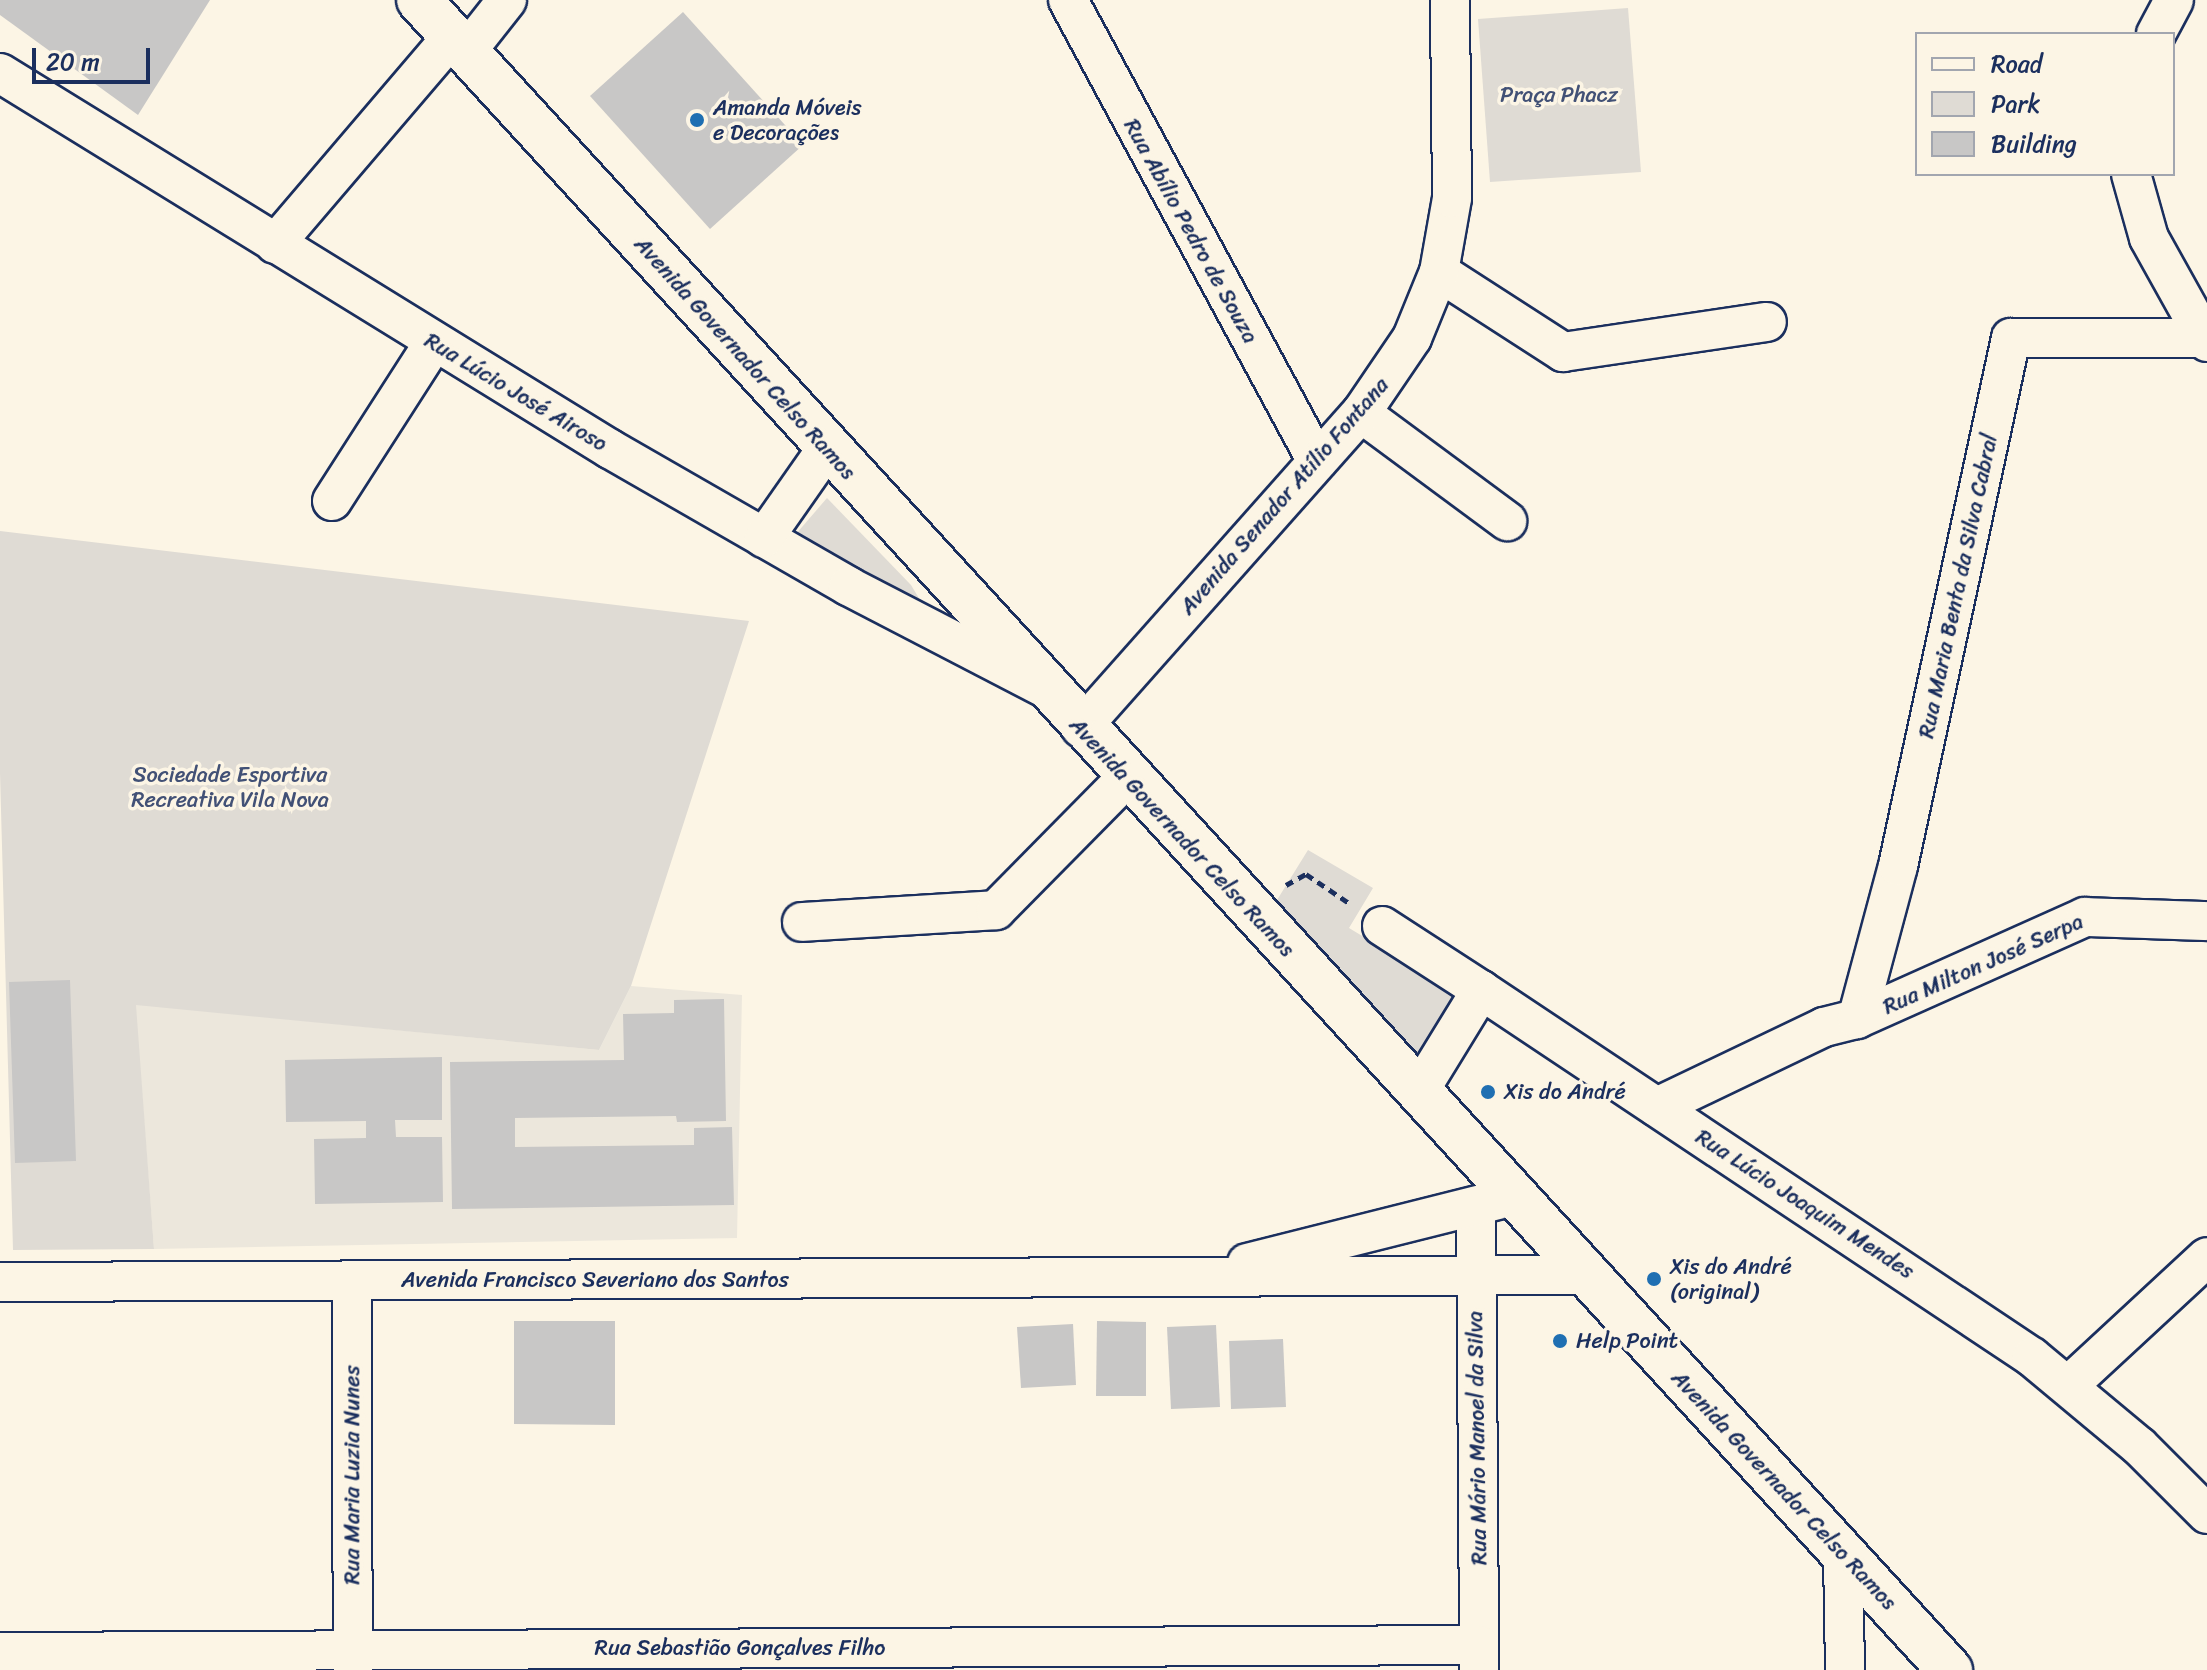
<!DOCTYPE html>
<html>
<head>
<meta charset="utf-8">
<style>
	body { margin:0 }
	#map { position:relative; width:2207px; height:1670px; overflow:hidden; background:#fcf5e5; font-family:Sriracha,sans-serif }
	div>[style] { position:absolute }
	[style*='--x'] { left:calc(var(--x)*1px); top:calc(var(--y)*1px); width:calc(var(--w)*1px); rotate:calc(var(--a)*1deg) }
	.built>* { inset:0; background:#ece7dc }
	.green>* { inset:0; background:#dfdbd4 }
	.building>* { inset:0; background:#c8c7c6 }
	.path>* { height:5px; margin-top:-2.5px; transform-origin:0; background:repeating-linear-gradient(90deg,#1b2f5e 0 8px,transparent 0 14px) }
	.roads { filter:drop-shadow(2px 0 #1b2f5e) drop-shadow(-2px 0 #1b2f5e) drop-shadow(0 2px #1b2f5e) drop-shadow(0 -2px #1b2f5e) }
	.minor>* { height:38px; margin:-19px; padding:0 19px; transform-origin:19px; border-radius:19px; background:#fcf5e5 }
	.major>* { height:44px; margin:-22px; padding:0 22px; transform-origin:22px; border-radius:22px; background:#fcf5e5 }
	.dots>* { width:22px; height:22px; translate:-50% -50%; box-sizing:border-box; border:4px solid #fcf5e5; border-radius:50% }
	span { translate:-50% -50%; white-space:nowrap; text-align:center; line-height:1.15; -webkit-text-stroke:7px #fcf5e5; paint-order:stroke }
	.park-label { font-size:22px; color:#425176 }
	.poi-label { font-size:22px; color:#1b2f5e }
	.left { translate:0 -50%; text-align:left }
	.street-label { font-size:22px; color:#1b2f5e }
	.legend { position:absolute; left:1915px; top:32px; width:260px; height:144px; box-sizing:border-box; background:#fcf5e5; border:2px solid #a2a6af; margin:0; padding:10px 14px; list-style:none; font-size:24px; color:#1b2f5e }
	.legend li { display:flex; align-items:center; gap:16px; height:40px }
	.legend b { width:40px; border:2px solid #a2a6af }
	.scale { position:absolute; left:32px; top:48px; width:118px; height:36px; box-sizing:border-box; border:4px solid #1b2f5e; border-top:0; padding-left:10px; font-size:24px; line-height:28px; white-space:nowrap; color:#1b2f5e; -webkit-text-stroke:6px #fcf5e5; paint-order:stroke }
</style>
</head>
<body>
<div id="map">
	<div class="built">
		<div style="clip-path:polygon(631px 986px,742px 995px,737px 1238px,154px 1249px,135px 1004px,599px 1050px)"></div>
	</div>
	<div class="green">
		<div style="clip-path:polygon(1628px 8px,1641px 172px,1490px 182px,1478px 19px)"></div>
		<div style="clip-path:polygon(827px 498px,911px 585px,923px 605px,796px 534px)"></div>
		<div style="clip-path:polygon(0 531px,749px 621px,631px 986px,599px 1050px,136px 1005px,154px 1249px,13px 1250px,0 773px)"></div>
		<div style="clip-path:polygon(1308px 850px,1373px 888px,1349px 928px,1455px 992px,1418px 1053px,1277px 900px)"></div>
	</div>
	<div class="building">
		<div style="clip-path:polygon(0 0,210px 0,138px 115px,0 15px)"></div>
		<div style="clip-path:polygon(683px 12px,803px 145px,710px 229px,590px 96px)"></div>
		<div style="clip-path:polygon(70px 980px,76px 1161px,15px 1163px,9px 982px)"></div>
		<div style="clip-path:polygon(724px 999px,726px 1121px,677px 1122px,676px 1116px,515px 1118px,515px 1147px,694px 1145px,694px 1128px,732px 1127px,734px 1205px,452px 1209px,450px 1062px,624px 1060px,623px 1014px,674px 1013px,674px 1000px)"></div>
		<div style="clip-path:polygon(442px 1057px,442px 1120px,395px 1120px,396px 1137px,442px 1137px,443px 1202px,315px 1204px,314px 1139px,366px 1138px,366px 1121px,286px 1122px,285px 1060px)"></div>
		<div style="clip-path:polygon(514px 1321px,615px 1321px,615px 1425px,514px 1424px)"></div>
		<div style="clip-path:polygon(1097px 1321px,1146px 1322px,1146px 1396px,1096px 1396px)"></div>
		<div style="clip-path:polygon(1073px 1324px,1076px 1385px,1021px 1388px,1017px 1327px)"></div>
		<div style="clip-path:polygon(1216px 1325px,1220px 1407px,1171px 1409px,1167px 1327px)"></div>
		<div style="clip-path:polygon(1283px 1339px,1286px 1407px,1231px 1409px,1229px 1341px)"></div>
	</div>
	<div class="path">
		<div style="--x:1286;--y:885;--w:23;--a:-29"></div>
		<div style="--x:1306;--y:874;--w:55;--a:34"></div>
	</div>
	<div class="roads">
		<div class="minor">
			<div style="--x:1068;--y:0;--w:524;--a:61.63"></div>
			<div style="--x:2156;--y:34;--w:38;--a:-62"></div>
			<div style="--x:466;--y:52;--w:66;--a:-51.7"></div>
			<div style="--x:0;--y:73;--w:717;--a:31.65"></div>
			<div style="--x:610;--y:449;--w:275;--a:29.9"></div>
			<div style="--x:848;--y:586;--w:222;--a:27.4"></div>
			<div style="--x:2131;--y:174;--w:66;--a:74.3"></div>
			<div style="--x:2149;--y:238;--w:119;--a:60.9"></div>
			<div style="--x:275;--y:244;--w:272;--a:-49.5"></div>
			<div style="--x:1439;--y:272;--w:148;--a:32.8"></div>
			<div style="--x:1563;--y:352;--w:206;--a:-8.4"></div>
			<div style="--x:1361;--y:413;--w:182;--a:36.5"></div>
			<div style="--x:332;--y:501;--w:189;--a:-57.3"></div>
			<div style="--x:764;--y:538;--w:110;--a:-55"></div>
			<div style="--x:1081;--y:728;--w:421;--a:-48.4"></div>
			<div style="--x:1361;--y:413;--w:91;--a:-55.8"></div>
			<div style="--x:1412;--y:338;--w:71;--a:-67.8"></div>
			<div style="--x:1439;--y:272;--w:75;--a:-80"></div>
			<div style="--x:1452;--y:198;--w:198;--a:-90.6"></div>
			<div style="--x:802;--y:922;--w:194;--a:-3.5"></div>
			<div style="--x:996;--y:910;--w:187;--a:-45.4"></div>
			<div style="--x:1382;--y:926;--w:118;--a:32.9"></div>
			<div style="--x:1857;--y:1019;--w:158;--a:-75"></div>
			<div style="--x:1898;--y:866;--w:540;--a:-77.92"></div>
			<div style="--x:2011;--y:338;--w:193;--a:0"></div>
			<div style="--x:1418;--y:1093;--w:121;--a:-58.5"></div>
			<div style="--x:1481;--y:990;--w:662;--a:33.67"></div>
			<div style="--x:2032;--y:1357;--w:139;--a:39.8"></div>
			<div style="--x:2139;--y:1446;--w:96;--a:45"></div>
			<div style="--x:1657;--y:1107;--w:185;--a:-25.6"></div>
			<div style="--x:1824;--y:1027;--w:34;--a:-14"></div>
			<div style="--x:1857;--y:1019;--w:250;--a:-24.1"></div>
			<div style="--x:2085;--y:917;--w:122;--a:1.9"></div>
			<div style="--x:1476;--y:1206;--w:464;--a:89.6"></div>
			<div style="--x:1247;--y:1263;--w:259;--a:-14.1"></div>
			<div style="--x:352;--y:1281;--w:389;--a:89.9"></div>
			<div style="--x:0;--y:1282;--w:1585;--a:-0.25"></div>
			<div style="--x:2069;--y:1385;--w:188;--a:-42.8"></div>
			<div style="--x:1843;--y:1555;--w:115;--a:89"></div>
			<div style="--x:0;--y:1652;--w:1479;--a:-0.27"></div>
		</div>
		<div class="major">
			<div style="--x:419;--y:0;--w:2266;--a:47.49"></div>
		</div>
	</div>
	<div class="dots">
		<div style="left:697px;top:120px;background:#1f6fb2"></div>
		<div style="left:1488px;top:1092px;background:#1f6fb2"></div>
		<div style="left:1654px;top:1279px;background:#1f6fb2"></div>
		<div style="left:1560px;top:1341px;background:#1f6fb2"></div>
	</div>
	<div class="park-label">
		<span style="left:1559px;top:95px">Praça Phacz</span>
		<span style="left:230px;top:787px">Sociedade Esportiva<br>Recreativa Vila Nova</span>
	</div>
	<div class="poi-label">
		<span class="left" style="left:713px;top:120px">Amanda Móveis<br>e Decorações</span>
		<span class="left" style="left:1504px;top:1092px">Xis do André</span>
		<span class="left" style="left:1670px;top:1279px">Xis do André<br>(original)</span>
		<span class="left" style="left:1576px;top:1341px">Help Point</span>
	</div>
	<div class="street-label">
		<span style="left:1191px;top:231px;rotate:61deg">Rua Abílio Pedro de Souza</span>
		<span style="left:745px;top:358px;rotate:48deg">Avenida Governador Celso Ramos</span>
		<span style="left:516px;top:392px;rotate:31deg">Rua Lúcio José Airoso</span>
		<span style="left:1284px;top:496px;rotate:-49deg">Avenida Senador Atílio Fontana</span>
		<span style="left:1958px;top:586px;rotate:-78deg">Rua Maria Benta da Silva Cabral</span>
		<span style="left:1182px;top:837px;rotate:47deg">Avenida Governador Celso Ramos</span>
		<span style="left:1983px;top:964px;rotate:-24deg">Rua Milton José Serpa</span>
		<span style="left:1805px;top:1204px;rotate:33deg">Rua Lúcio Joaquim Mendes</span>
		<span style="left:595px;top:1280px">Avenida Francisco Severiano dos Santos</span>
		<span style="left:1477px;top:1438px;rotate:-91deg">Rua Mário Manoel da Silva</span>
		<span style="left:352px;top:1475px;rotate:-90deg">Rua Maria Luzia Nunes</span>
		<span style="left:1784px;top:1490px;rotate:47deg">Avenida Governador Celso Ramos</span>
		<span style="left:740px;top:1648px">Rua Sebastião Gonçalves Filho</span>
	</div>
	<ul class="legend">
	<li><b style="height:10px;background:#fcf5e5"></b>Road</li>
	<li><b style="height:22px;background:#dfdbd4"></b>Park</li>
	<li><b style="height:22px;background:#c8c7c6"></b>Building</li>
	</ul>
	<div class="scale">20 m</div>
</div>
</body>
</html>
